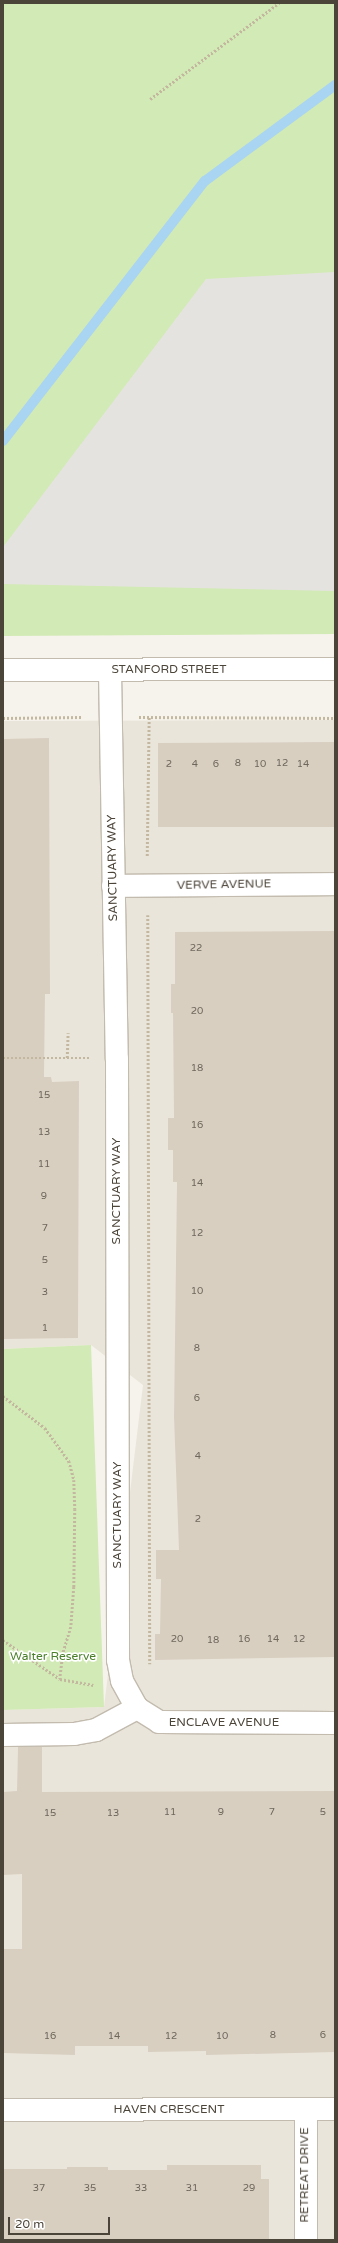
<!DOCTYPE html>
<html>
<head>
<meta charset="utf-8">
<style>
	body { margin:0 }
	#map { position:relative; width:338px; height:2243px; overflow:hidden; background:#f6f3ec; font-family:"Varela Round",sans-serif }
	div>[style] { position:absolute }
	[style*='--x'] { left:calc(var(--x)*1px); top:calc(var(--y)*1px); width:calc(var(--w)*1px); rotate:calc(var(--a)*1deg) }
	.residential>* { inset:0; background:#eae5da }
	.green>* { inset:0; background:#d2eab5 }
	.parking>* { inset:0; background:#e5e3e0 }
	.stream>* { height:10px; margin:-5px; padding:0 5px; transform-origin:5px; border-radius:5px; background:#a9d4f2 }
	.building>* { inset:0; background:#d8cfc1 }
	.path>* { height:2.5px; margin-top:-1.25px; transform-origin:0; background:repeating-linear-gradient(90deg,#c4b79f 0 2px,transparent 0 4px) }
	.roads { filter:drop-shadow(1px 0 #c2bbae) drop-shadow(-1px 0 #c2bbae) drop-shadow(0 1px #c2bbae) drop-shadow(0 -1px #c2bbae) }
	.minor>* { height:22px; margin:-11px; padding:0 11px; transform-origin:11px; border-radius:11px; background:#fff }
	span { translate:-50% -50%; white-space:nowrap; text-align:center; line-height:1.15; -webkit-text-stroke:3.5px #fff; paint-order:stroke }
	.number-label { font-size:10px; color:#6e675b }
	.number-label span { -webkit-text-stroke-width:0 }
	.street-label { font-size:12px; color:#4b4439 }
	.park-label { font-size:12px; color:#4a7f2a }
	.frame { position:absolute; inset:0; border:4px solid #4b4439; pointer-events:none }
	.scale { position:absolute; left:8px; top:2217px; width:102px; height:18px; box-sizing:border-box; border:2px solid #4b4439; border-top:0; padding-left:5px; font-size:12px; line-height:14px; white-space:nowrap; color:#4b4439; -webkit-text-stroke:3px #fff; paint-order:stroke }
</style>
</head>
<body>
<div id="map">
	<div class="residential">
		<div style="clip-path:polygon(335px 720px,335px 2240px,3px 2240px,3px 1710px,104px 1707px,143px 1385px,91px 1345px,3px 1349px,3px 721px)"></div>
	</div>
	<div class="green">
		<div style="clip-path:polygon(3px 3px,335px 3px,335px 634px,3px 636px)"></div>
		<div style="clip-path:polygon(91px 1345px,104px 1707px,3px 1710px,3px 1349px)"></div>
	</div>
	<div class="parking">
		<div style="clip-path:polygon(335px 272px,335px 591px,3px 584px,3px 547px,206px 279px)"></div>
	</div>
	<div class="stream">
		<div style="--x:3;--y:441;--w:329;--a:-52.2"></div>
		<div style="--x:205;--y:181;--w:162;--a:-36.4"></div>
	</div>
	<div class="building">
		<div style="clip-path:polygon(49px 738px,50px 994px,45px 994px,44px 1077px,51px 1077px,52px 1082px,79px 1081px,78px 1338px,3px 1339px,3px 739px)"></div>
		<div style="clip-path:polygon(335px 742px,335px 827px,158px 827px,158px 743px)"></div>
		<div style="clip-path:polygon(335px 931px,335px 1657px,155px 1660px,155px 1634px,160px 1634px,161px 1579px,156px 1579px,156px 1550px,179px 1550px,174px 1417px,177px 1182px,173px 1182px,173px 1150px,168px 1150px,168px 1118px,174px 1118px,173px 1013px,171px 1013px,171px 984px,175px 984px,175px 932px)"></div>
		<div style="clip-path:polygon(18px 1747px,42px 1747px,42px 1792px,335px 1791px,335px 2052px,206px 2055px,206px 2051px,148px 2052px,148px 2046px,75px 2046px,75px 2055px,3px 2053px,3px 1949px,22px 1949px,22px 1874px,3px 1875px,3px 1792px,17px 1791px)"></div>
		<div style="clip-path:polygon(167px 2165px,261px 2165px,261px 2179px,269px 2179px,269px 2240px,3px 2240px,3px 2169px,67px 2169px,67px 2167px,108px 2167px,108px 2170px,167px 2170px)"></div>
	</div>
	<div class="path">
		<div style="--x:150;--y:99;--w:161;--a:-36.7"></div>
		<div style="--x:139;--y:717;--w:196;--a:0.3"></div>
		<div style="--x:3;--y:718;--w:79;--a:-0.7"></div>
		<div style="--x:147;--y:856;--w:139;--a:-89.2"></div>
		<div style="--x:148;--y:915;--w:749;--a:89.85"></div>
		<div style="--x:3;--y:1058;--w:86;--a:0"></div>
		<div style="--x:67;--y:1058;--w:25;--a:-88"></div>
		<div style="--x:3;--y:1396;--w:53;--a:37.3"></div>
		<div style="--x:45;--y:1428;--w:41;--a:54"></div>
		<div style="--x:69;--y:1461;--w:20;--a:75"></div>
		<div style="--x:74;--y:1480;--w:29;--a:88"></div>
		<div style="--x:75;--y:1509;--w:78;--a:90.7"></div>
		<div style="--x:74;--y:1587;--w:40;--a:94.3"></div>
		<div style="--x:71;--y:1627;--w:28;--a:107"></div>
		<div style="--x:63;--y:1654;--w:25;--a:97"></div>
		<div style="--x:60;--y:1679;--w:34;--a:10"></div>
		<div style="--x:3;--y:1640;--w:69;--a:34.4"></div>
	</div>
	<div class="roads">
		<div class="minor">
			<div style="--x:3;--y:670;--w:332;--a:-0.2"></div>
			<div style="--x:110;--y:671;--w:388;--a:89"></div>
			<div style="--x:117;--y:1059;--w:601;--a:89.9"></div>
			<div style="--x:118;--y:1660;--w:21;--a:79"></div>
			<div style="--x:122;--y:1681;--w:31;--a:61"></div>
			<div style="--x:137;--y:1708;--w:26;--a:32"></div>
			<div style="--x:159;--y:1722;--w:176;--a:0.3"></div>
			<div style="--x:113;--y:886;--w:222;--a:-0.5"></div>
			<div style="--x:3;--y:1735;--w:71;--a:-0.8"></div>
			<div style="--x:74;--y:1734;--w:22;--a:-10"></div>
			<div style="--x:96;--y:1730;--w:47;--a:-28.2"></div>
			<div style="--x:3;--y:2110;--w:332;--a:-0.2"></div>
			<div style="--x:306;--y:2240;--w:131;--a:-90"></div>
		</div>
	</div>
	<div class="number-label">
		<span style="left:238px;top:764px">8</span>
		<span style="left:282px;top:764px">12</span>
		<span style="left:169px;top:765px">2</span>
		<span style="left:195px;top:765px">4</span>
		<span style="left:216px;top:765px">6</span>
		<span style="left:260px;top:765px">10</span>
		<span style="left:303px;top:765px">14</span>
		<span style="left:196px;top:949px">22</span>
		<span style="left:197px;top:1012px">20</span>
		<span style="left:197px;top:1069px">18</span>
		<span style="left:44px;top:1096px">15</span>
		<span style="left:197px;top:1126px">16</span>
		<span style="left:44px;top:1133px">13</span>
		<span style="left:44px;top:1165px">11</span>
		<span style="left:197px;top:1184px">14</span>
		<span style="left:44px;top:1197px">9</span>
		<span style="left:45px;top:1229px">7</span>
		<span style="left:197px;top:1234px">12</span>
		<span style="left:45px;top:1261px">5</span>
		<span style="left:197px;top:1292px">10</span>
		<span style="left:45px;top:1293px">3</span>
		<span style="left:45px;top:1329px">1</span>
		<span style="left:197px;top:1349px">8</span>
		<span style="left:197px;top:1399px">6</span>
		<span style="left:198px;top:1457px">4</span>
		<span style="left:198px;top:1520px">2</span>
		<span style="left:177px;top:1640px">20</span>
		<span style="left:244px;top:1640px">16</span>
		<span style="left:273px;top:1640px">14</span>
		<span style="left:299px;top:1640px">12</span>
		<span style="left:213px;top:1641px">18</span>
		<span style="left:170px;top:1813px">11</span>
		<span style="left:221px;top:1813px">9</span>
		<span style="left:272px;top:1813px">7</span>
		<span style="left:323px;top:1813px">5</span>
		<span style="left:50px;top:1814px">15</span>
		<span style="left:113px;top:1814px">13</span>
		<span style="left:273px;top:2036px">8</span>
		<span style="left:323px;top:2036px">6</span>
		<span style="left:50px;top:2037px">16</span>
		<span style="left:114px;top:2037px">14</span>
		<span style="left:171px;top:2037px">12</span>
		<span style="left:222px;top:2037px">10</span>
		<span style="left:39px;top:2189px">37</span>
		<span style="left:90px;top:2189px">35</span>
		<span style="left:141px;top:2189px">33</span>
		<span style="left:192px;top:2189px">31</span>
		<span style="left:249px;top:2189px">29</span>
	</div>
	<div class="street-label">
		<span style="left:169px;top:670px">STANFORD STREET</span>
		<span style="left:113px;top:868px;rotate:-91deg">SANCTUARY WAY</span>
		<span style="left:224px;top:885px;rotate:-1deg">VERVE AVENUE</span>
		<span style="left:117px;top:1191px;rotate:-90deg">SANCTUARY WAY</span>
		<span style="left:118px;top:1515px;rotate:-90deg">SANCTUARY WAY</span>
		<span style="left:224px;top:1723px">ENCLAVE AVENUE</span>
		<span style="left:169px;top:2110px">HAVEN CRESCENT</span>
		<span style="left:305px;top:2175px;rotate:-90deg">RETREAT DRIVE</span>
	</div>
	<div class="park-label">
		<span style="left:53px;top:1657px">Walter Reserve</span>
	</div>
	<div class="frame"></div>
	<div class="scale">20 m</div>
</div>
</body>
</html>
